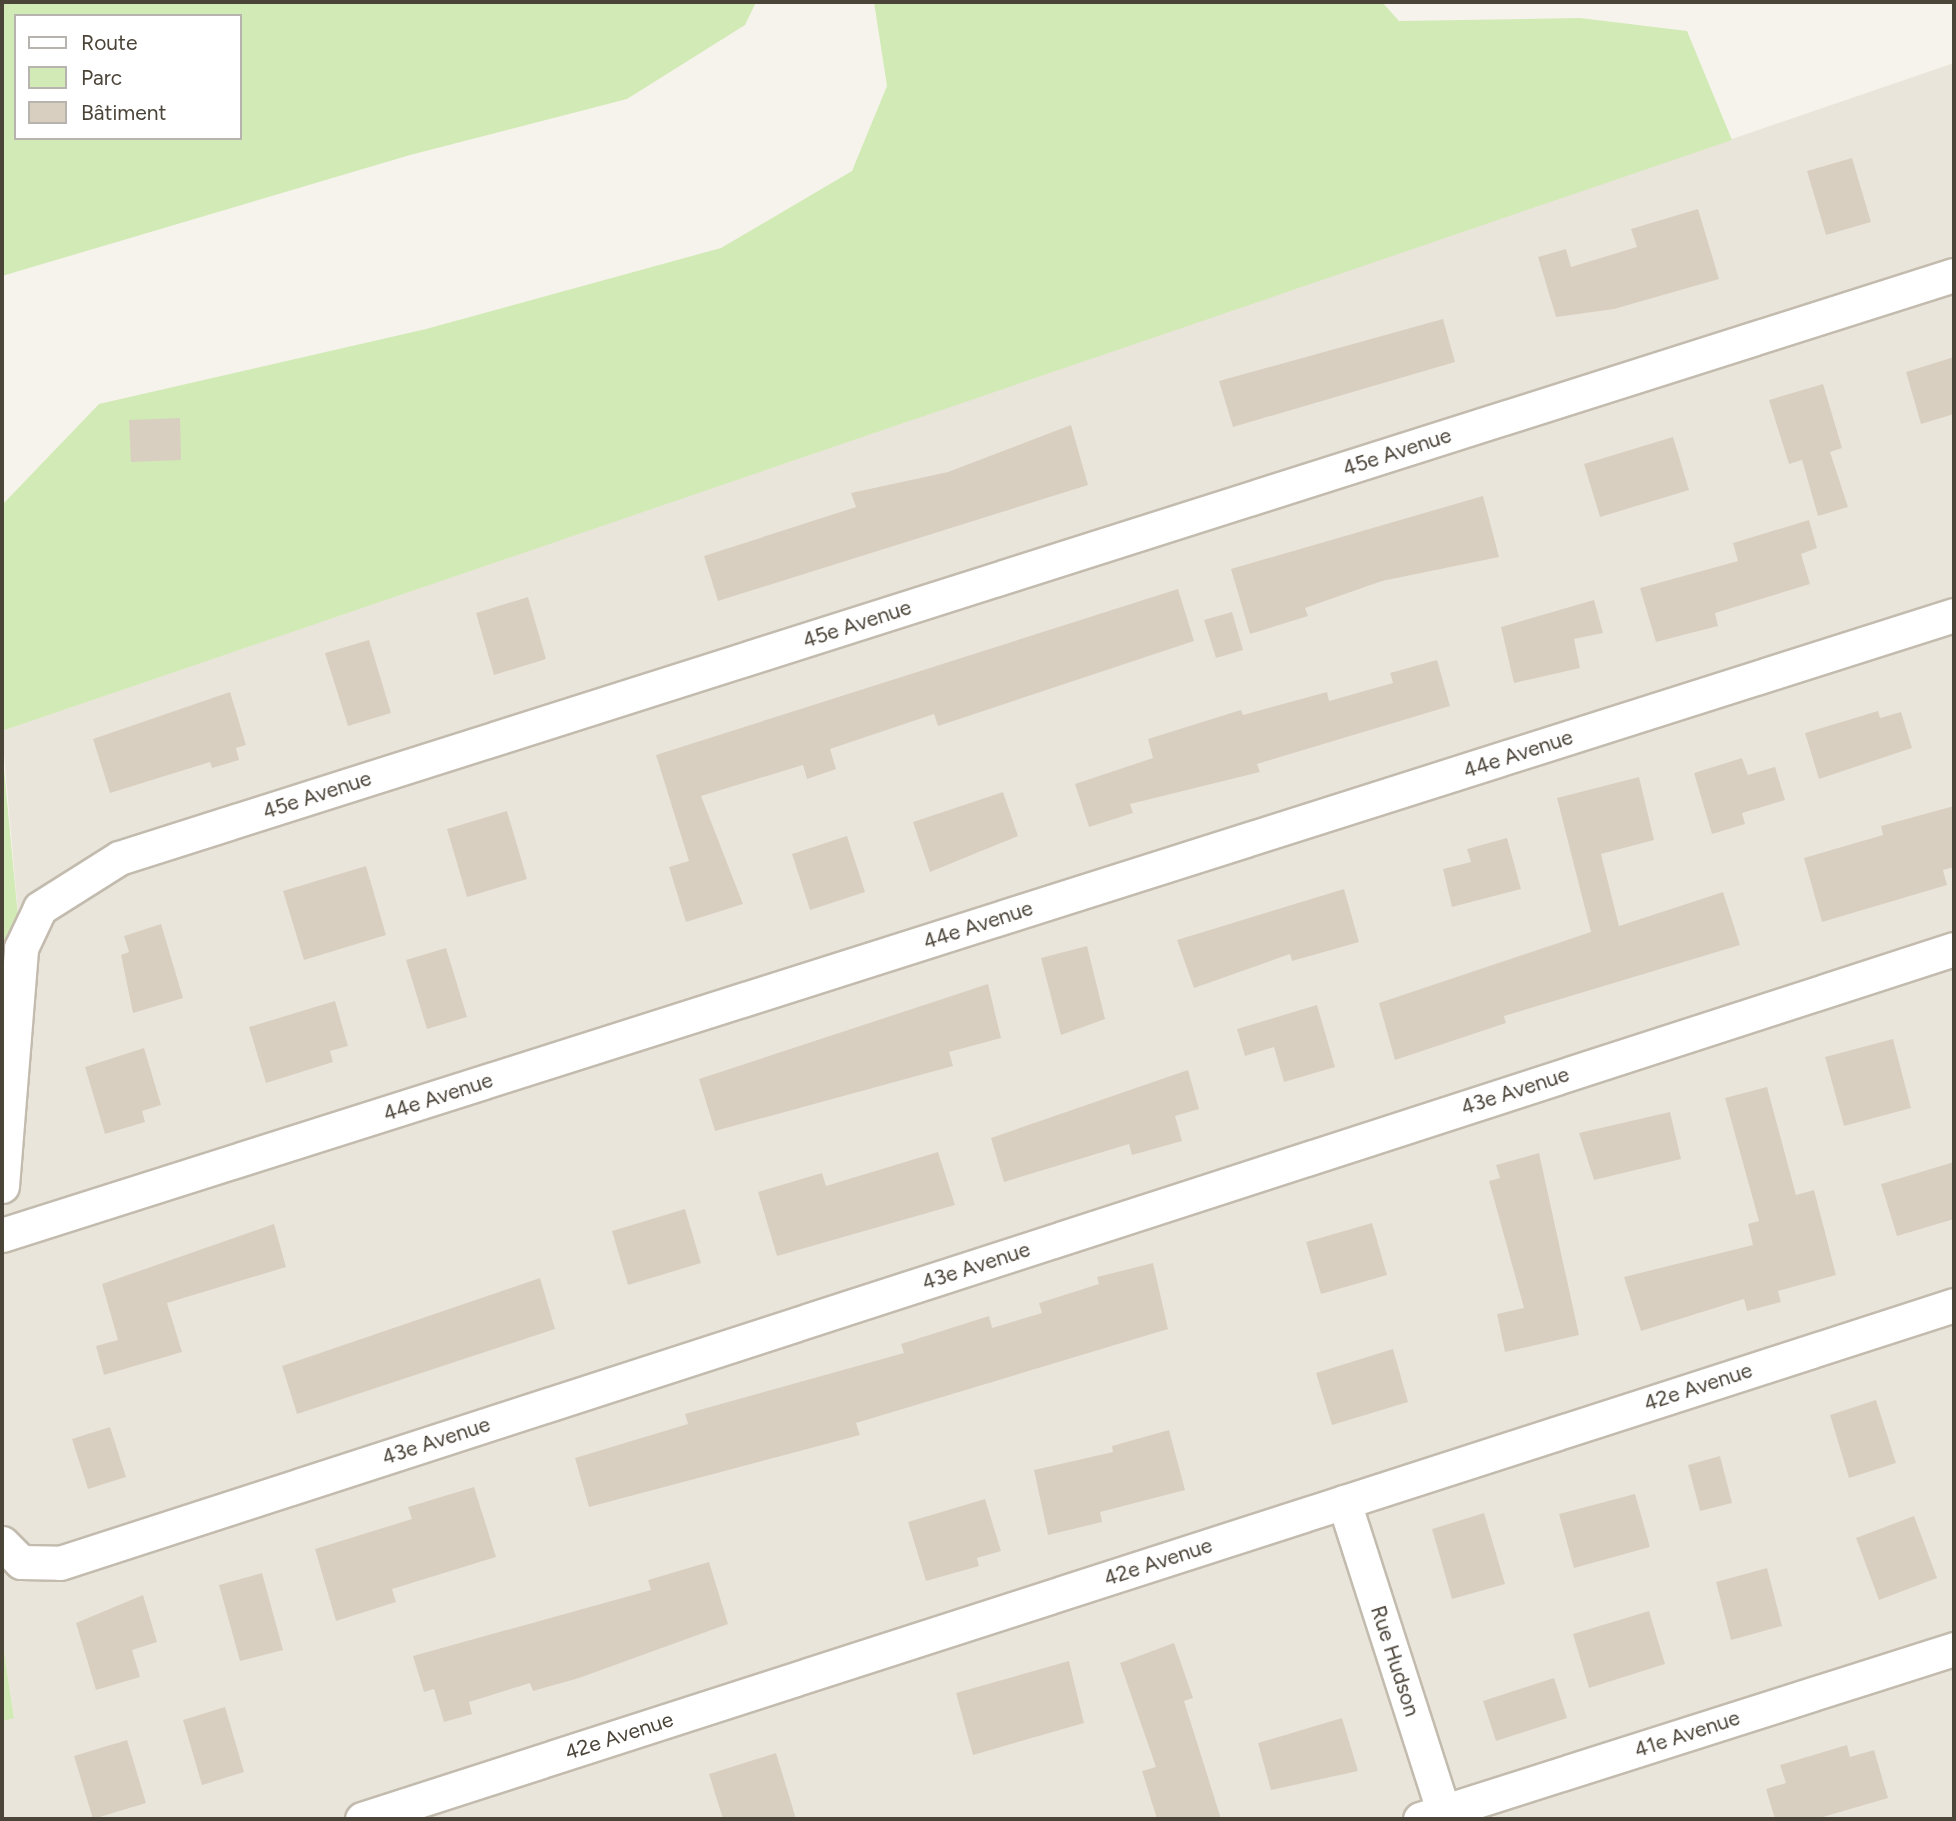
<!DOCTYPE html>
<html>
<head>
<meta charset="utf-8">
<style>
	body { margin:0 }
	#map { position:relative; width:1956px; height:1821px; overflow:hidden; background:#f6f3ec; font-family:Figtree,sans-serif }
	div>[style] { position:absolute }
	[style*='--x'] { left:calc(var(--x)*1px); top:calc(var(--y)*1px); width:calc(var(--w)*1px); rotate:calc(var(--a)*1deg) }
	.residential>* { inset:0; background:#eae5da }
	.green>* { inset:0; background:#d2eab5 }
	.building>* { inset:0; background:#d8cfc1 }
	.roads { filter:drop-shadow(2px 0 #c2bbae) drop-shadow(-2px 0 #c2bbae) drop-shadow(0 2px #c2bbae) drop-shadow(0 -2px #c2bbae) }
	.minor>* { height:33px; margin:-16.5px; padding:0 16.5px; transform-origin:16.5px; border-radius:16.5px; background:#fff }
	span { translate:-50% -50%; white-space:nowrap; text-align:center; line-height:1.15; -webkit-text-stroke:6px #fff; paint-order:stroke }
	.street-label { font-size:21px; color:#4b4439 }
	.frame { position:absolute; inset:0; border:4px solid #4b4439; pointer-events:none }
	.legend { position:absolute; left:14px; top:14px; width:228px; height:126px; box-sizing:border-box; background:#fff; border:2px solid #b7b4b0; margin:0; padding:9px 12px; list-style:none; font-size:21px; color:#4b4439 }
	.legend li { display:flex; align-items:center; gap:14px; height:35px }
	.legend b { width:35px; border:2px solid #b7b4b0 }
</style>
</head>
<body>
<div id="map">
	<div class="residential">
		<div style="clip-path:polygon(1954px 63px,1954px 1819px,2px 1819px,2px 1721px,14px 1717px,2px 1638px,2px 1186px,21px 948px,2px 731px)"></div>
	</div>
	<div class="green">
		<div style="clip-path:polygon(evenodd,2px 2px,756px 2px,745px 25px,627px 99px,410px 155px,2px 276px,2px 2px,16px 16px,240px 16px,240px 138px,16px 138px,16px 16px)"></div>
		<div style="clip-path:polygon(874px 2px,1382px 2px,1399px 21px,1580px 18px,1687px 31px,1732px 140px,2px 731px,2px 505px,99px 404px,426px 329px,721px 248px,852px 171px,887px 86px)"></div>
		<div style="clip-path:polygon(2px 748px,21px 948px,2px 1186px)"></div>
		<div style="clip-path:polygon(2px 1638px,14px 1718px,2px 1721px)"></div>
	</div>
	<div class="building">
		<div style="clip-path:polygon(1852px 158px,1871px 222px,1826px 235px,1807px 171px)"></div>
		<div style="clip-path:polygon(1698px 209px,1719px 279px,1614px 309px,1556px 317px,1538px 257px,1566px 249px,1571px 267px,1637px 247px,1631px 229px)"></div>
		<div style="clip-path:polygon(1443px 319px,1455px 362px,1233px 427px,1219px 381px)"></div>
		<div style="clip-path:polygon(1954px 357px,1954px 414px,1921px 424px,1906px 372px)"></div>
		<div style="clip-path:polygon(1823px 384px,1842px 448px,1830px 452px,1848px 507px,1818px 516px,1802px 460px,1789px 464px,1769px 400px)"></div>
		<div style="clip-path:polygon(180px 418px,181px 460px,131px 462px,129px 420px)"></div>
		<div style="clip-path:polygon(1071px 425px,1088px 485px,718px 601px,704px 556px,856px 507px,851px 493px,948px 472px)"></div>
		<div style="clip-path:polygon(1673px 437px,1689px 490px,1600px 517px,1584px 464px)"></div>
		<div style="clip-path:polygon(1483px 496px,1499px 557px,1382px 581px,1305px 608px,1308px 616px,1250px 634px,1231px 569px)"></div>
		<div style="clip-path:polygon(1809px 520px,1817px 548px,1801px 554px,1810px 584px,1715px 613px,1718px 626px,1656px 642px,1640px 588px,1738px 561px,1733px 543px)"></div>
		<div style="clip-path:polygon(1178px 589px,1194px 641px,938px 726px,934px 714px,830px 749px,836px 769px,807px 779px,803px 765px,701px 796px,743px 904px,686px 922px,669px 867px,689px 861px,656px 755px)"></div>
		<div style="clip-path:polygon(528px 597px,546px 659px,494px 675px,476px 613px)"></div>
		<div style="clip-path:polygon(1594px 600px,1603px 633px,1574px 639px,1580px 668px,1514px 683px,1501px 627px)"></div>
		<div style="clip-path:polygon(1232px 612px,1243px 650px,1216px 658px,1204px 620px)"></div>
		<div style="clip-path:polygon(369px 640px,391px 713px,348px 726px,325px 653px)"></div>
		<div style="clip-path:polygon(1437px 660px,1450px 706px,1257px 764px,1260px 772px,1130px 804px,1133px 813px,1089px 827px,1075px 784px,1153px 758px,1148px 739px,1241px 710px,1243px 715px,1327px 692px,1329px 701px,1393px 683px,1390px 673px)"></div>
		<div style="clip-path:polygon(230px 692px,246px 745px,236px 748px,239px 760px,212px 768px,210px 762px,110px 793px,93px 739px)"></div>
		<div style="clip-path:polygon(1878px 711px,1880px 718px,1901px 712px,1912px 748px,1819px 779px,1805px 733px)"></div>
		<div style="clip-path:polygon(1742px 758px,1748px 775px,1775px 767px,1785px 800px,1742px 813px,1745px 824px,1712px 834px,1694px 773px)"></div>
		<div style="clip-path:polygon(1639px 777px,1654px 840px,1601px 854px,1619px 926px,1723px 892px,1740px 945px,1504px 1016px,1506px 1023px,1395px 1060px,1379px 1003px,1591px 932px,1557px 798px)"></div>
		<div style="clip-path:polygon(1003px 792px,1018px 836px,930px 872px,913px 822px)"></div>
		<div style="clip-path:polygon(1954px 806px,1954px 867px,1943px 870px,1947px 885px,1822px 922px,1804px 858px,1883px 835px,1881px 826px)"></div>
		<div style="clip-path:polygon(507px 811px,527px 879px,467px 897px,447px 829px)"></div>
		<div style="clip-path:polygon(847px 836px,865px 892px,810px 910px,792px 854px)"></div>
		<div style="clip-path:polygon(1507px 838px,1521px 889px,1452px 907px,1443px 869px,1471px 862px,1467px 849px)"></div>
		<div style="clip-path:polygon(366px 866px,386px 935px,304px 960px,283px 891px)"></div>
		<div style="clip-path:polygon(1344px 889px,1359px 942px,1292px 961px,1290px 954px,1194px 988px,1177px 940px)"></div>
		<div style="clip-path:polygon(161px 924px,183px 998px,133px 1013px,121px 955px,129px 952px,124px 936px)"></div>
		<div style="clip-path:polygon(1087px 946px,1105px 1019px,1061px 1035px,1041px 958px)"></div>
		<div style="clip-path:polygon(446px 948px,467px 1017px,427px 1029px,406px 960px)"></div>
		<div style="clip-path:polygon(988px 984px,1001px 1038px,949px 1052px,953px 1066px,715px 1131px,699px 1079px)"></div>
		<div style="clip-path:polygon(335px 1001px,348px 1046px,330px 1051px,333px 1062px,266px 1083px,249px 1027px)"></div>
		<div style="clip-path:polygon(1317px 1005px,1335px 1067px,1284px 1082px,1274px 1047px,1245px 1056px,1237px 1029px)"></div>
		<div style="clip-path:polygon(1893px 1039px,1911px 1108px,1844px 1126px,1825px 1057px)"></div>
		<div style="clip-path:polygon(144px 1048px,161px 1105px,142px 1111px,145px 1122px,105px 1134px,85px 1067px)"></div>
		<div style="clip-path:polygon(1188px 1070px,1199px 1109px,1175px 1116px,1182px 1141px,1132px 1155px,1129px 1144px,1004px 1182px,991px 1138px)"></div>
		<div style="clip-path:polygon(1767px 1087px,1796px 1195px,1814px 1190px,1836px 1275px,1778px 1291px,1781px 1302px,1747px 1311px,1744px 1299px,1641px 1331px,1624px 1277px,1753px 1245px,1748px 1224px,1759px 1221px,1725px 1098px)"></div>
		<div style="clip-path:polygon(1670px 1112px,1681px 1159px,1594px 1180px,1579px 1133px)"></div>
		<div style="clip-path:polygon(938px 1152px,955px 1205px,777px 1256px,758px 1192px,822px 1173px,826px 1186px)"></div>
		<div style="clip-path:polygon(1539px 1153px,1579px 1335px,1505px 1352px,1497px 1314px,1524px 1308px,1489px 1181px,1500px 1178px,1496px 1165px)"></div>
		<div style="clip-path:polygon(1954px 1162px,1954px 1219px,1897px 1236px,1881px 1184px)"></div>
		<div style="clip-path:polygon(685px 1209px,701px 1263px,628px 1285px,612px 1231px)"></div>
		<div style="clip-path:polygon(1372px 1223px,1387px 1275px,1321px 1294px,1306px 1242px)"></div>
		<div style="clip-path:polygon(274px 1224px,286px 1267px,167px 1303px,182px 1352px,104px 1375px,96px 1346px,118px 1340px,102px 1284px)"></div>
		<div style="clip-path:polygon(1153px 1263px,1168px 1329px,856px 1423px,860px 1435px,589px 1507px,575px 1458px,688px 1424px,685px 1414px,904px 1353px,901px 1344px,989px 1316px,992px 1328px,1042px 1313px,1039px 1303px,1099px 1284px,1097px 1277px)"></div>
		<div style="clip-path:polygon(540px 1278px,555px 1329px,297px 1414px,282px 1366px)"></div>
		<div style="clip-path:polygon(1393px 1349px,1408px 1402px,1332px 1425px,1316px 1373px)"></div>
		<div style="clip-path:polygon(1876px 1400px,1896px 1463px,1849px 1478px,1830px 1415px)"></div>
		<div style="clip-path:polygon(110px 1427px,126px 1477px,88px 1489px,72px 1439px)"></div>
		<div style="clip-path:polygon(1169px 1430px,1185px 1490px,1100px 1512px,1102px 1522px,1048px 1535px,1034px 1470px,1113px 1452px,1112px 1446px)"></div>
		<div style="clip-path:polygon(1720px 1456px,1732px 1503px,1700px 1511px,1688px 1465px)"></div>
		<div style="clip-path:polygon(474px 1487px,496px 1557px,392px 1589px,396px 1602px,336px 1621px,315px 1549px,412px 1519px,408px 1507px)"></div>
		<div style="clip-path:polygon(1635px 1494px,1650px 1547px,1574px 1568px,1559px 1514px)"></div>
		<div style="clip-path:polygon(985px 1499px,1001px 1551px,977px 1558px,979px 1566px,926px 1581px,908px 1522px)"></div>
		<div style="clip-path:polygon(1484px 1513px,1505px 1584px,1452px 1599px,1432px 1529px)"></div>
		<div style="clip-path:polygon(1914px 1516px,1937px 1578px,1879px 1600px,1856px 1538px)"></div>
		<div style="clip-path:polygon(709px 1562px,728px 1624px,579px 1678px,533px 1691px,530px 1683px,469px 1702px,472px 1714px,444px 1722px,434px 1689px,424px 1692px,413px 1656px,651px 1590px,648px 1580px)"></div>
		<div style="clip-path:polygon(1767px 1568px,1782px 1626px,1731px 1640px,1716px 1582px)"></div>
		<div style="clip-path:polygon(262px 1573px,283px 1650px,240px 1661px,219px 1585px)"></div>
		<div style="clip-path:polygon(143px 1595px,157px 1642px,132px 1650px,140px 1677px,96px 1690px,76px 1623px)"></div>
		<div style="clip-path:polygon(1649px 1611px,1665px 1664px,1589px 1688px,1573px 1634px)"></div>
		<div style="clip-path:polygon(1174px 1643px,1193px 1698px,1184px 1701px,1221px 1819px,1157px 1819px,1142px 1771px,1156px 1767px,1120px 1663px)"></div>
		<div style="clip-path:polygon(1069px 1661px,1084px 1723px,973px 1755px,956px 1693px)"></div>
		<div style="clip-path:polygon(1554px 1678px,1567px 1718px,1496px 1741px,1483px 1701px)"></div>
		<div style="clip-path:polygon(225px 1707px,244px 1772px,202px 1785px,183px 1720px)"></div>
		<div style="clip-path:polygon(1342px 1718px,1358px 1771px,1271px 1790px,1258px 1743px)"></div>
		<div style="clip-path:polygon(127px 1740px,146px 1803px,93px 1819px,74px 1756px)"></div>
		<div style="clip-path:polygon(1847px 1745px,1850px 1757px,1874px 1750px,1888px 1798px,1816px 1819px,1775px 1819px,1766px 1789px,1786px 1783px,1780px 1765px)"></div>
		<div style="clip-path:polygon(776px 1753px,796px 1819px,723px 1819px,709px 1774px)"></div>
	</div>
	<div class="roads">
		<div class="minor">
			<div style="--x:2;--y:1186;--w:239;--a:-85.4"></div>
			<div style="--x:21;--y:948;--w:44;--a:-64.6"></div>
			<div style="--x:40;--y:908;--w:93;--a:-32.3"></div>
			<div style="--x:119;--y:858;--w:1925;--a:-17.63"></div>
			<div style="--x:2;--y:1235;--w:2048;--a:-17.62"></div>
			<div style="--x:1344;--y:1502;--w:333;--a:72.2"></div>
			<div style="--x:2;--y:1543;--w:27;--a:45"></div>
			<div style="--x:21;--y:1562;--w:39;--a:1"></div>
			<div style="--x:60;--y:1563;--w:1991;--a:-17.96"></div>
			<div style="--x:362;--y:1819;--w:1673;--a:-17.89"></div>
			<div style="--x:1420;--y:1819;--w:560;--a:-17.66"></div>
		</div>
	</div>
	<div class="street-label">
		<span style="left:1397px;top:452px;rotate:-18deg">45e Avenue</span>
		<span style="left:857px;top:624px;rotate:-18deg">45e Avenue</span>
		<span style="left:1518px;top:754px;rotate:-18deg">44e Avenue</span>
		<span style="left:317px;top:795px;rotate:-18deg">45e Avenue</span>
		<span style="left:978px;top:925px;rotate:-18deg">44e Avenue</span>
		<span style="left:1515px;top:1091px;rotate:-18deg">43e Avenue</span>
		<span style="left:438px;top:1097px;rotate:-18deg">44e Avenue</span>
		<span style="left:976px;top:1266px;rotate:-18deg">43e Avenue</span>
		<span style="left:1698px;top:1387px;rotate:-18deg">42e Avenue</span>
		<span style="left:436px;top:1441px;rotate:-18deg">43e Avenue</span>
		<span style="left:1158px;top:1562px;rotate:-18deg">42e Avenue</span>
		<span style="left:1395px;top:1661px;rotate:72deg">Rue Hudson</span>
		<span style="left:1687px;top:1734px;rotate:-18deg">41e Avenue</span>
		<span style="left:619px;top:1736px;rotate:-18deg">42e Avenue</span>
	</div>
	<div class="frame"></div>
	<ul class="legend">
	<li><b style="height:9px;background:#fff"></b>Route</li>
	<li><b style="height:19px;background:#d2eab5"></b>Parc</li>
	<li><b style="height:19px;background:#d8cfc1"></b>Bâtiment</li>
	</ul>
</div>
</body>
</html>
